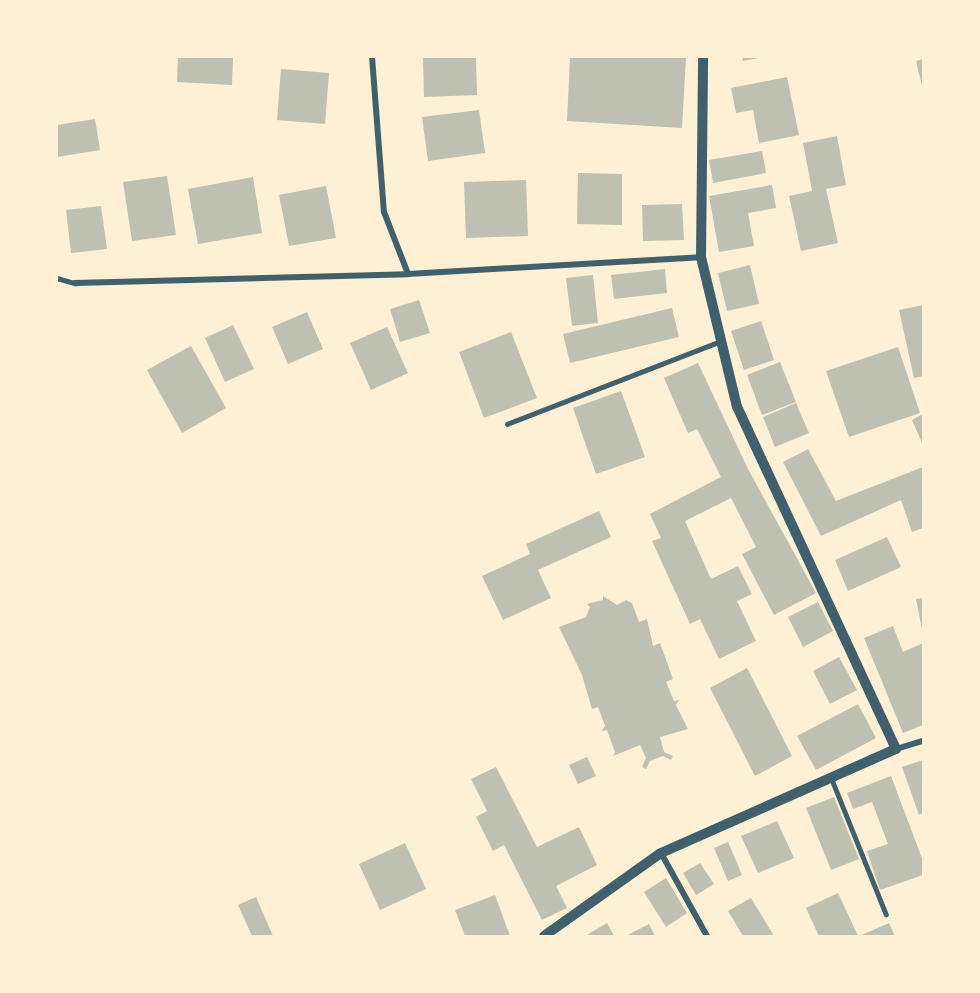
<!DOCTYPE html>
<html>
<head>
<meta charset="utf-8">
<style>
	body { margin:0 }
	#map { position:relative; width:980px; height:993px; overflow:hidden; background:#fdf0d5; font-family:Barlow,sans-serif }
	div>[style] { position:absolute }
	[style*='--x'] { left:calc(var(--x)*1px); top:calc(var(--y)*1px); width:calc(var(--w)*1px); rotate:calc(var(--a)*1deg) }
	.building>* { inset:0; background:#bec0b2 }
	.service>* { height:4.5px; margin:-2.25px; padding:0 2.25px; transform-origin:2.25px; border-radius:2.25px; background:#3f606c }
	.minor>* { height:6px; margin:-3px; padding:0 3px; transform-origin:3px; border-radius:3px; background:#3f606c }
	.tertiary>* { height:10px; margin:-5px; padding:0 5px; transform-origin:5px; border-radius:5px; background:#3f606c }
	span { translate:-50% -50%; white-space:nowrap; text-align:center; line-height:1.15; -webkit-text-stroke:5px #fdf0d5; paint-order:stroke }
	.frame { position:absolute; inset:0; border:58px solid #fdf0d5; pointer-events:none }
</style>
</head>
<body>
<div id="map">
	<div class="building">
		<div style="clip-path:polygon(178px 57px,233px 57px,232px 85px,177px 82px)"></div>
		<div style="clip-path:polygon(423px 57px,476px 57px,477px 95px,424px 97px)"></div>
		<div style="clip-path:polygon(570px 57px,686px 57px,682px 128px,567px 121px)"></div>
		<div style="clip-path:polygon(742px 57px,759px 57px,759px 58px,743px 61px)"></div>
		<div style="clip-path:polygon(923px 59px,923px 86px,922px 86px,916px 61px)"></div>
		<div style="clip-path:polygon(281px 69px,329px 73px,325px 124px,277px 120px)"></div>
		<div style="clip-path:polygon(787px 77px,799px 135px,759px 143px,753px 110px,736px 113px,731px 88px)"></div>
		<div style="clip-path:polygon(479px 110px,485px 153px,428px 161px,422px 117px)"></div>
		<div style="clip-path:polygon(95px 119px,100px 150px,57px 157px,57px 125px)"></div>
		<div style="clip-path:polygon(837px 136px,846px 185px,826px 189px,838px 243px,801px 251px,789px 196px,812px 191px,803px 143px)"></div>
		<div style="clip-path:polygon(762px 151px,766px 173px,713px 183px,709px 160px)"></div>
		<div style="clip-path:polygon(578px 173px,622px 174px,622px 225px,577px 224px)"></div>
		<div style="clip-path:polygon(167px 176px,176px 235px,132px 241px,123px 182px)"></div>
		<div style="clip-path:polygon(253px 177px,262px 233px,198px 244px,188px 189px)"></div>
		<div style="clip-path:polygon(526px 180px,528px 236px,466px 238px,464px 182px)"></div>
		<div style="clip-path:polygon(772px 185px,776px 208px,748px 213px,754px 246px,719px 252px,709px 196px)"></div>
		<div style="clip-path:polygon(326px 186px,336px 238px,289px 246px,279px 195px)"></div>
		<div style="clip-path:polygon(682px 204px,684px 240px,643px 241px,642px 205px)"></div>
		<div style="clip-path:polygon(101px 206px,107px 249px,71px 253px,66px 210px)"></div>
		<div style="clip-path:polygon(750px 265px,759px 304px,727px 311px,718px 273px)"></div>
		<div style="clip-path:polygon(665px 269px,667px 293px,614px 299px,611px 275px)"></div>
		<div style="clip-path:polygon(593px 275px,598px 323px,572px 326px,566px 278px)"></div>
		<div style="clip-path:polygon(419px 300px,430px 333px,400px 342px,390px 309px)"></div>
		<div style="clip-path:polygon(923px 305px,923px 376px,914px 378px,899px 310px)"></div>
		<div style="clip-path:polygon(672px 308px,679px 337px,570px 363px,563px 334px)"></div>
		<div style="clip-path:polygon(307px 312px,323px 349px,288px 364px,272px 327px)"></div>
		<div style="clip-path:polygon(761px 321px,774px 360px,744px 370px,731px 331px)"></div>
		<div style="clip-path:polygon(233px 325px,254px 369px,225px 382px,205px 338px)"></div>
		<div style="clip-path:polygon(387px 327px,408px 373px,371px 390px,350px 343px)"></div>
		<div style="clip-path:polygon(511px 332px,537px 398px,484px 418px,459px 352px)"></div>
		<div style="clip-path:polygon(191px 346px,226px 408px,182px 433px,147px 370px)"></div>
		<div style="clip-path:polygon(898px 347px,920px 413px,849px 437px,826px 371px)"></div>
		<div style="clip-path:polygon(780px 362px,796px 402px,762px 415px,747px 375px)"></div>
		<div style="clip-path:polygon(698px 363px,748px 469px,816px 593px,774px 615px,742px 554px,756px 547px,731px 498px,685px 521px,711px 579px,738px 566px,752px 594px,737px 601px,756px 641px,719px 659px,700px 619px,690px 624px,652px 541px,661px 538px,650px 514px,721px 477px,697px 429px,688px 433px,664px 378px)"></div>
		<div style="clip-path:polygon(621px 391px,645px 457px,596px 474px,573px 408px)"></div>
		<div style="clip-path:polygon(796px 403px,809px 433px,775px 447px,763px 417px)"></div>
		<div style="clip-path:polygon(923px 414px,923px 445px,912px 420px)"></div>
		<div style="clip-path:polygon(808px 449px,836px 501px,923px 467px,923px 528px,912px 532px,901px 500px,821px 536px,783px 462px)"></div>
		<div style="clip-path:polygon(599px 511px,611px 537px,538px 570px,551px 598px,503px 620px,482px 576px,530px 554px,526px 544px)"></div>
		<div style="clip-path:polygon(887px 537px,901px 567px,848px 591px,835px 560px)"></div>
		<div style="clip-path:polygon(603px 596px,617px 605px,626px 600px,632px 603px,639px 622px,647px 619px,653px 646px,660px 643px,673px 679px,666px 682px,674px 701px,679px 700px,676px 705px,688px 729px,660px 737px,664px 752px,673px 756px,671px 760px,663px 756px,650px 761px,646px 769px,642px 767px,646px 758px,640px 745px,613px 756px,615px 752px,607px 730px,602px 731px,605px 726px,598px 707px,592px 709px,582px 675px,559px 627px,586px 617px,590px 607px,587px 604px,603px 600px)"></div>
		<div style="clip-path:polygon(923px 598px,923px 629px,922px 629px,916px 599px)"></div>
		<div style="clip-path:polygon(818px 602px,833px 631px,803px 647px,788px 617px)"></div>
		<div style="clip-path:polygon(893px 626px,903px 652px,923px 643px,923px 725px,903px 733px,864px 638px)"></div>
		<div style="clip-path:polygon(839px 657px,857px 690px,830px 704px,813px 671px)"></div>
		<div style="clip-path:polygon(747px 668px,792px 756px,755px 776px,710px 688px)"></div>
		<div style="clip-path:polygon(858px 704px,876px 738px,816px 770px,797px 736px)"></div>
		<div style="clip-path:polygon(587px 757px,596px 776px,578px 784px,569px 765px)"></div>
		<div style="clip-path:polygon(923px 760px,923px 813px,919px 815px,902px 767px)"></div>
		<div style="clip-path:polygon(496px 767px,537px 847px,579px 827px,597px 865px,556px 886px,567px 908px,542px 920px,504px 845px,493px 851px,476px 817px,487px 811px,471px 779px)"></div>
		<div style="clip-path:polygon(891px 776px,923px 861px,923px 875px,880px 890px,867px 851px,888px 844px,872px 802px,853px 809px,847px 793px)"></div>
		<div style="clip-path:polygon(834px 797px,859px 859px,831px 870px,806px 808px)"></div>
		<div style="clip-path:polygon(777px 821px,794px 858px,758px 873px,741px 836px)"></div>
		<div style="clip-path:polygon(728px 842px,742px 875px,728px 881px,714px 848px)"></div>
		<div style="clip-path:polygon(405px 843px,426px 889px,380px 910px,359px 864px)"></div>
		<div style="clip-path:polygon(700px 863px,714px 884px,696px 895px,683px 873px)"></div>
		<div style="clip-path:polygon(666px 878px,687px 913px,666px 927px,644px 892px)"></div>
		<div style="clip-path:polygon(838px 893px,858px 936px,819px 936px,806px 908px)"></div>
		<div style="clip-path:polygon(495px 895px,510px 936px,465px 936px,455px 910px)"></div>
		<div style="clip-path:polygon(256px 897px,273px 936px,252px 936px,238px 905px)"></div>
		<div style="clip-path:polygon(751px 898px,774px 936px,743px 936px,728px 911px)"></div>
		<div style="clip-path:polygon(607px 923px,614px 936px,585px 936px)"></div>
		<div style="clip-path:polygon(889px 923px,895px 936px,859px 936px)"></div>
		<div style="clip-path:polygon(649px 924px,655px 936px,626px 936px)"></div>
	</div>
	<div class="service">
		<div style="--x:57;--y:278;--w:19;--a:16"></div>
		<div style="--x:507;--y:424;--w:230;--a:-21.2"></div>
		<div style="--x:831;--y:777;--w:148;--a:68.1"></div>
	</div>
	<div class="minor">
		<div style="--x:372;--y:57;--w:155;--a:85.6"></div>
		<div style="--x:384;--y:212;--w:66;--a:68.8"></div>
		<div style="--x:75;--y:283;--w:333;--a:-1.5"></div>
		<div style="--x:408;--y:274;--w:293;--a:-3.3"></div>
		<div style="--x:896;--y:749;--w:28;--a:-17"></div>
		<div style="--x:661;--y:853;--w:95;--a:61"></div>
	</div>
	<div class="tertiary">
		<div style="--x:544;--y:936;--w:143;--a:-35.4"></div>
		<div style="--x:661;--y:853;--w:257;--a:-23.9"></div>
		<div style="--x:896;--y:749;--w:377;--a:-114.9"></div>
		<div style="--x:737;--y:407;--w:154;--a:-103.5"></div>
		<div style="--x:701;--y:257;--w:200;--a:-89.4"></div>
	</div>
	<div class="frame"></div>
</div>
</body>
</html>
